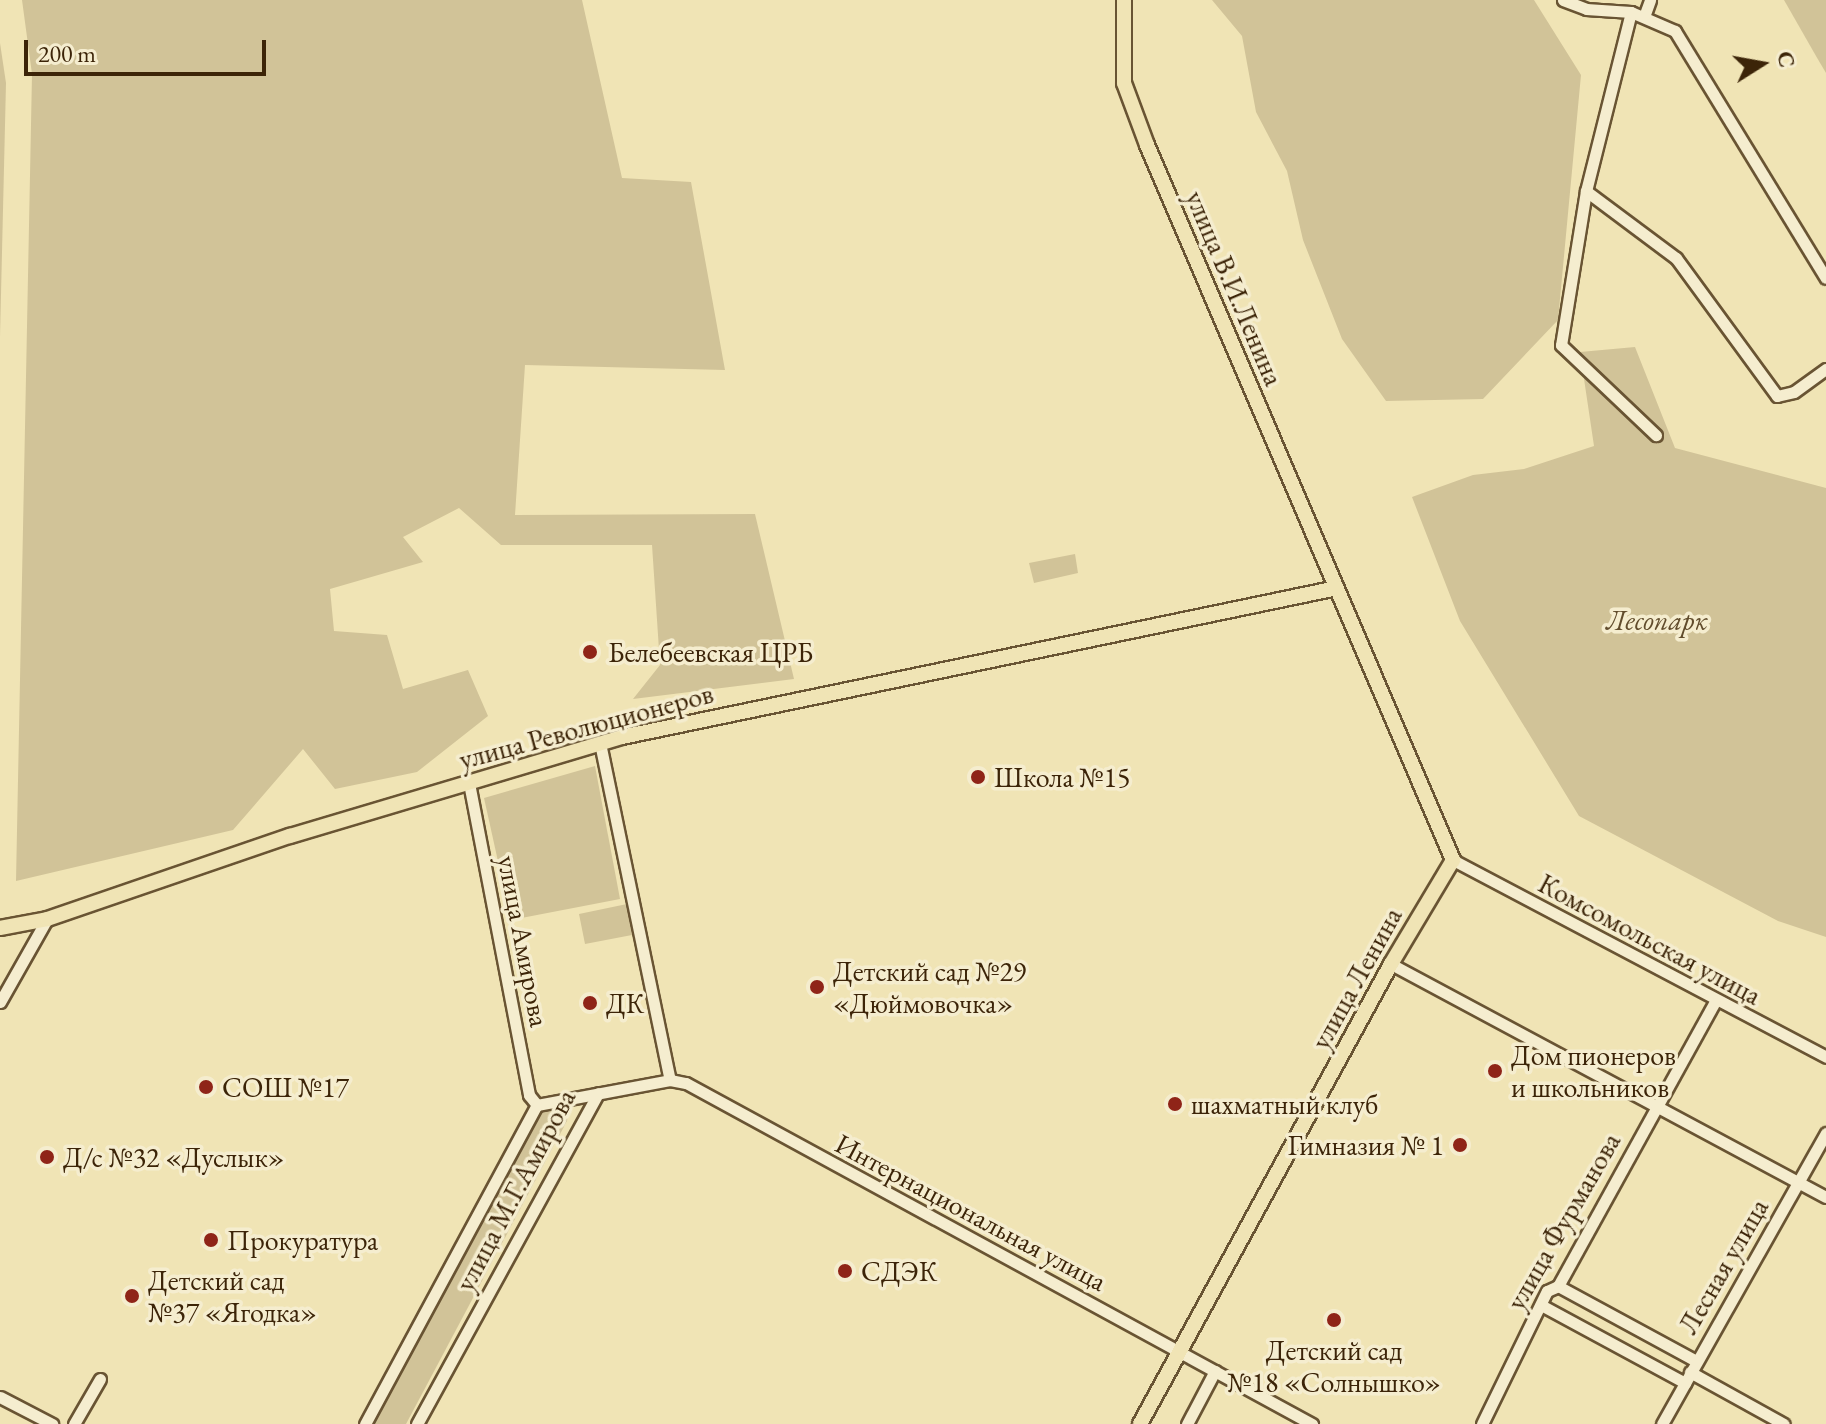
<!DOCTYPE html>
<html>
<head>
<meta charset="utf-8">
<style>
	body { margin:0 }
	#map { position:relative; width:1826px; height:1424px; overflow:hidden; background:#f0e4b5; font-family:"EB Garamond",serif }
	div>[style] { position:absolute }
	[style*='--x'] { left:calc(var(--x)*1px); top:calc(var(--y)*1px); width:calc(var(--w)*1px); rotate:calc(var(--a)*1deg) }
	.green>* { inset:0; background:#d1c398 }
	.roads { filter:drop-shadow(2px 0 #695433) drop-shadow(-2px 0 #695433) drop-shadow(0 2px #695433) drop-shadow(0 -2px #695433) }
	.minor>* { height:11px; margin:-5.5px; padding:0 5.5px; transform-origin:5.5px; border-radius:5.5px; background:#f5edcf }
	.major>* { height:14px; margin:-7px; padding:0 7px; transform-origin:7px; border-radius:7px; background:#f0e4b5 }
	.dots>* { width:22px; height:22px; translate:-50% -50%; box-sizing:border-box; border:4px solid #f5edcf; border-radius:50% }
	span { translate:-50% -50%; white-space:nowrap; text-align:center; line-height:1.15; -webkit-text-stroke:7px #f5edcf; paint-order:stroke }
	.street-label { font-size:28px; color:#3c2408 }
	.park-label { font-size:28px; color:#614c2c; font-style:italic }
	.poi-label { font-size:28px; color:#3c2408 }
	.left { translate:0 -50%; text-align:left }
	.right { translate:-100% -50%; text-align:right }
	.north { position:absolute; left:1722px; top:24px; width:80px; height:80px; -webkit-text-stroke:6px #f5edcf; paint-order:stroke; rotate:79deg; font-size:22px; font-weight:700; line-height:32px; text-align:center; color:#3c2408 }
	.north::after { content:''; display:block; margin:auto; width:28px; height:36px; background:#3c2408; clip-path:polygon(50% 0,100% 100%,50% 72%,0 100%) }
	.scale { position:absolute; left:24px; top:40px; width:242px; height:36px; box-sizing:border-box; border:4px solid #3c2408; border-top:0; padding-left:10px; font-size:24px; line-height:28px; white-space:nowrap; color:#3c2408; -webkit-text-stroke:6px #f5edcf; paint-order:stroke }
</style>
</head>
<body>
<div id="map">
	<div class="green">
		<div style="clip-path:polygon(22px 0,582px 0,622px 178px,691px 182px,725px 370px,525px 365px,515px 515px,755px 514px,794px 679px,633px 699px,660px 665px,652px 545px,501px 545px,459px 508px,403px 537px,423px 562px,330px 589px,334px 631px,387px 635px,403px 689px,468px 670px,488px 716px,417px 772px,335px 789px,303px 749px,233px 830px,16px 881px,32px 74px)"></div>
		<div style="clip-path:polygon(1212px 0,1534px 0,1581px 75px,1558px 320px,1483px 399px,1386px 401px,1342px 339px,1303px 240px,1287px 171px,1256px 112px,1242px 36px)"></div>
		<div style="clip-path:polygon(1784px 0,1826px 0,1826px 73px,1816px 56px)"></div>
		<div style="clip-path:polygon(0 43px,6px 83px,0 337px)"></div>
		<div style="clip-path:polygon(1635px 347px,1675px 448px,1826px 488px,1826px 937px,1778px 921px,1579px 816px,1460px 621px,1412px 497px,1473px 475px,1524px 469px,1594px 446px,1580px 352px)"></div>
		<div style="clip-path:polygon(1075px 554px,1078px 573px,1034px 583px,1029px 563px)"></div>
		<div style="clip-path:polygon(595px 766px,620px 899px,511px 920px,484px 798px)"></div>
		<div style="clip-path:polygon(627px 904px,632px 935px,585px 944px,579px 914px)"></div>
		<div style="clip-path:polygon(558px 1101px,569px 1107px,567px 1121px,406px 1424px,372px 1424px,542px 1107px)"></div>
	</div>
	<div class="roads">
		<div class="minor">
			<div style="--x:1563;--y:0;--w:25;--a:21"></div>
			<div style="--x:1586;--y:9;--w:45;--a:3.8"></div>
			<div style="--x:1631;--y:12;--w:185;--a:104.1"></div>
			<div style="--x:1586;--y:191;--w:156;--a:99.2"></div>
			<div style="--x:1561;--y:345;--w:131;--a:43.5"></div>
			<div style="--x:1631;--y:12;--w:48;--a:23.4"></div>
			<div style="--x:1675;--y:31;--w:289;--a:58.6"></div>
			<div style="--x:1645;--y:14;--w:15;--a:-70"></div>
			<div style="--x:1586;--y:191;--w:112;--a:36.7"></div>
			<div style="--x:1676;--y:258;--w:171;--a:53.8"></div>
			<div style="--x:1777;--y:396;--w:17;--a:-13"></div>
			<div style="--x:1794;--y:392;--w:39;--a:-36"></div>
			<div style="--x:600;--y:743;--w:344;--a:78.3"></div>
			<div style="--x:469;--y:783;--w:318;--a:79.1"></div>
			<div style="--x:529;--y:1095;--w:13;--a:51"></div>
			<div style="--x:1453;--y:860;--w:422;--a:27.8"></div>
			<div style="--x:1391;--y:964;--w:493;--a:28.2"></div>
			<div style="--x:0;--y:1002;--w:95;--a:-60.5"></div>
			<div style="--x:537;--y:1105;--w:135;--a:-10.6"></div>
			<div style="--x:670;--y:1080;--w:16;--a:11"></div>
			<div style="--x:686;--y:1083;--w:713;--a:28.58"></div>
			<div style="--x:1558;--y:1286;--w:157;--a:28.5"></div>
			<div style="--x:1541;--y:1305;--w:164;--a:28.4"></div>
			<div style="--x:1690;--y:1372;--w:107;--a:29"></div>
			<div style="--x:0;--y:1397;--w:59;--a:27.4"></div>
			<div style="--x:74;--y:1424;--w:52;--a:-60"></div>
			<div style="--x:365;--y:1424;--w:362;--a:-61.7"></div>
			<div style="--x:417;--y:1424;--w:377;--a:-61.3"></div>
			<div style="--x:1187;--y:1424;--w:60;--a:-62.2"></div>
			<div style="--x:1482;--y:1424;--w:148;--a:-64"></div>
			<div style="--x:1547;--y:1291;--w:12;--a:-24"></div>
			<div style="--x:1558;--y:1286;--w:323;--a:-61.1"></div>
			<div style="--x:1662;--y:1424;--w:334;--a:-60.6"></div>
		</div>
		<div class="major">
			<div style="--x:1124;--y:0;--w:83;--a:90"></div>
			<div style="--x:1124;--y:83;--w:66;--a:69.6"></div>
			<div style="--x:1147;--y:145;--w:778;--a:66.83"></div>
			<div style="--x:1453;--y:860;--w:121;--a:120.8"></div>
			<div style="--x:1391;--y:964;--w:524;--a:118.62"></div>
			<div style="--x:0;--y:928;--w:48;--a:-10.8"></div>
			<div style="--x:47;--y:919;--w:257;--a:-18.9"></div>
			<div style="--x:290;--y:836;--w:346;--a:-16.6"></div>
			<div style="--x:622;--y:737;--w:730;--a:-11.77"></div>
		</div>
	</div>
	<div class="dots">
		<div style="left:590px;top:652px;background:#8f2418"></div>
		<div style="left:978px;top:777px;background:#8f2418"></div>
		<div style="left:817px;top:987px;background:#8f2418"></div>
		<div style="left:590px;top:1003px;background:#8f2418"></div>
		<div style="left:1495px;top:1071px;background:#8f2418"></div>
		<div style="left:206px;top:1087px;background:#8f2418"></div>
		<div style="left:1175px;top:1104px;background:#8f2418"></div>
		<div style="left:1460px;top:1145px;background:#8f2418"></div>
		<div style="left:47px;top:1157px;background:#8f2418"></div>
		<div style="left:211px;top:1240px;background:#8f2418"></div>
		<div style="left:845px;top:1271px;background:#8f2418"></div>
		<div style="left:132px;top:1296px;background:#8f2418"></div>
		<div style="left:1334px;top:1320px;background:#8f2418"></div>
	</div>
	<div class="street-label">
		<span style="left:1235px;top:288px;rotate:67deg">улица В.И.Ленина</span>
		<span style="left:586px;top:726px;rotate:-15deg">улица Революционеров</span>
		<span style="left:1650px;top:939px;rotate:28deg">Комсомольская улица</span>
		<span style="left:524px;top:941px;rotate:79deg">улица Амирова</span>
		<span style="left:1356px;top:978px;rotate:-61deg">улица Ленина</span>
		<span style="left:515px;top:1190px;rotate:-62deg">улица М.Г.Амирова</span>
		<span style="left:971px;top:1212px;rotate:28deg">Интернациональная улица</span>
		<span style="left:1563px;top:1221px;rotate:-60deg">улица Фурманова</span>
		<span style="left:1723px;top:1266px;rotate:-60deg">Лесная улица</span>
	</div>
	<div class="park-label">
		<span style="left:1657px;top:620px">Лесопарк</span>
	</div>
	<div class="poi-label">
		<span class="left" style="left:608px;top:652px">Белебеевская ЦРБ</span>
		<span class="left" style="left:994px;top:777px">Школа №15</span>
		<span class="left" style="left:833px;top:987px">Детский сад №29<br>«Дюймовочка»</span>
		<span class="left" style="left:606px;top:1003px">ДК</span>
		<span class="left" style="left:1511px;top:1071px">Дом пионеров<br>и школьников</span>
		<span class="left" style="left:222px;top:1087px">СОШ №17</span>
		<span class="left" style="left:1191px;top:1104px">шахматный клуб</span>
		<span class="right" style="left:1444px;top:1145px">Гимназия № 1</span>
		<span class="left" style="left:63px;top:1157px">Д/с №32 «Дуслык»</span>
		<span class="left" style="left:227px;top:1240px">Прокуратура</span>
		<span class="left" style="left:861px;top:1271px">СДЭК</span>
		<span class="left" style="left:148px;top:1296px">Детский сад<br>№37 «Ягодка»</span>
		<span style="left:1334px;top:1366px">Детский сад<br>№18 «Солнышко»</span>
	</div>
	<div class="north">С</div>
	<div class="scale">200 m</div>
</div>
</body>
</html>
